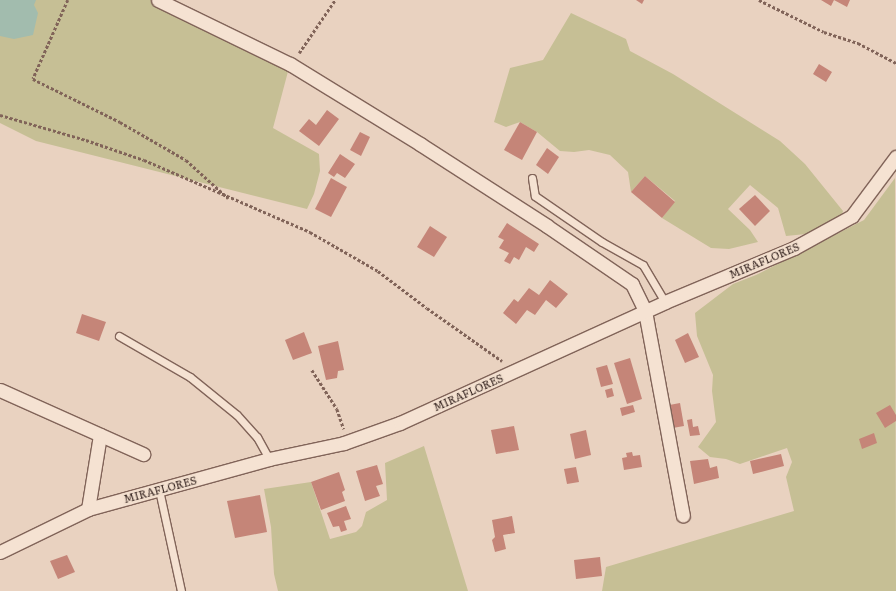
<!DOCTYPE html>
<html>
<head>
<meta charset="utf-8">
<style>
	body { margin:0 }
	#map { position:relative; width:896px; height:591px; overflow:hidden; background:#e9d2c0; font-family:Literata,serif }
	div>[style] { position:absolute }
	[style*='--x'] { left:calc(var(--x)*1px); top:calc(var(--y)*1px); width:calc(var(--w)*1px); rotate:calc(var(--a)*1deg) }
	.green>* { inset:0; background:#c6bf95 }
	.water>* { inset:0; background:#a2bcae }
	.building>* { inset:0; background:#c58578 }
	.path>* { height:2.5px; margin-top:-1.25px; transform-origin:0; background:repeating-linear-gradient(90deg,#816459 0 3px,transparent 0 5px) }
	.roads { filter:drop-shadow(1px 0 #816459) drop-shadow(-1px 0 #816459) drop-shadow(0 1px #816459) drop-shadow(0 -1px #816459) }
	.service>* { height:7px; margin:-3.5px; padding:0 3.5px; transform-origin:3.5px; border-radius:3.5px; background:#f5e2d2 }
	.minor>* { height:13px; margin:-6.5px; padding:0 6.5px; transform-origin:6.5px; border-radius:6.5px; background:#f5e2d2 }
	span { translate:-50% -50%; white-space:nowrap; text-align:center; line-height:1.15; -webkit-text-stroke:4px #f2dfce; paint-order:stroke }
	.street-label { font-size:11px; color:#32211d }
</style>
</head>
<body>
<div id="map">
	<div class="green">
		<div style="clip-path:polygon(0 0,158px 0,290px 64px,273px 128px,319px 154px,320px 171px,314px 194px,307px 209px,36px 141px,0 123px)"></div>
		<div style="clip-path:polygon(571px 13px,626px 39px,630px 51px,673px 74px,780px 141px,805px 164px,843px 211px,841px 219px,806px 234px,786px 236px,778px 208px,750px 185px,728px 209px,750px 230px,758px 242px,729px 249px,711px 248px,662px 218px,675px 201px,645px 176px,631px 192px,628px 172px,610px 155px,589px 150px,574px 152px,560px 151px,537px 132px,520px 122px,506px 127px,494px 122px,510px 68px,543px 60px)"></div>
		<div style="clip-path:polygon(895px 178px,896px 591px,602px 591px,606px 567px,794px 511px,786px 477px,792px 462px,787px 448px,740px 464px,726px 459px,710px 457px,698px 447px,716px 422px,712px 391px,713px 375px,697px 336px,695px 313px,733px 284px,756px 275px,864px 220px)"></div>
		<div style="clip-path:polygon(424px 446px,468px 591px,278px 591px,274px 574px,271px 527px,264px 489px,311px 482px,330px 539px,356px 532px,362px 526px,366px 512px,387px 500px,385px 463px)"></div>
	</div>
	<div class="water">
		<div style="clip-path:polygon(0 0,36px 0,34px 5px,38px 13px,33px 35px,14px 39px,0 36px)"></div>
	</div>
	<div class="building">
		<div style="clip-path:polygon(636px 0,644px 0,642px 4px)"></div>
		<div style="clip-path:polygon(821px 0,850px 0,847px 7px,834px 0,831px 6px)"></div>
		<div style="clip-path:polygon(819px 64px,832px 72px,826px 82px,813px 74px)"></div>
		<div style="clip-path:polygon(327px 110px,339px 119px,319px 146px,299px 131px,309px 119px,316px 125px)"></div>
		<div style="clip-path:polygon(520px 122px,537px 132px,522px 160px,504px 150px)"></div>
		<div style="clip-path:polygon(360px 132px,370px 137px,361px 156px,350px 150px)"></div>
		<div style="clip-path:polygon(547px 148px,559px 157px,548px 174px,536px 165px)"></div>
		<div style="clip-path:polygon(340px 154px,355px 164px,345px 178px,337px 173px,334px 177px,328px 173px)"></div>
		<div style="clip-path:polygon(645px 176px,675px 202px,662px 218px,631px 192px)"></div>
		<div style="clip-path:polygon(331px 178px,347px 187px,331px 217px,315px 209px)"></div>
		<div style="clip-path:polygon(755px 195px,770px 211px,755px 226px,739px 209px)"></div>
		<div style="clip-path:polygon(507px 223px,539px 244px,534px 252px,526px 247px,519px 260px,514px 257px,510px 264px,504px 261px,509px 253px,499px 248px,504px 240px,498px 237px)"></div>
		<div style="clip-path:polygon(430px 226px,447px 237px,434px 257px,417px 247px)"></div>
		<div style="clip-path:polygon(550px 280px,568px 294px,556px 308px,546px 300px,535px 315px,527px 310px,516px 324px,503px 313px,514px 299px,518px 302px,529px 288px,539px 295px)"></div>
		<div style="clip-path:polygon(82px 314px,106px 322px,99px 341px,76px 333px)"></div>
		<div style="clip-path:polygon(304px 332px,312px 353px,293px 360px,285px 340px)"></div>
		<div style="clip-path:polygon(688px 333px,699px 357px,685px 363px,675px 340px)"></div>
		<div style="clip-path:polygon(338px 341px,344px 370px,338px 371px,337px 378px,326px 380px,318px 346px)"></div>
		<div style="clip-path:polygon(630px 358px,642px 399px,627px 404px,614px 363px)"></div>
		<div style="clip-path:polygon(607px 365px,613px 384px,601px 387px,596px 368px)"></div>
		<div style="clip-path:polygon(612px 388px,614px 396px,607px 398px,605px 390px)"></div>
		<div style="clip-path:polygon(680px 403px,684px 426px,667px 429px,664px 406px)"></div>
		<div style="clip-path:polygon(633px 405px,635px 412px,622px 416px,620px 408px)"></div>
		<div style="clip-path:polygon(890px 405px,896px 415px,896px 421px,885px 428px,876px 413px)"></div>
		<div style="clip-path:polygon(692px 419px,693px 427px,698px 426px,700px 435px,690px 436px,687px 420px)"></div>
		<div style="clip-path:polygon(514px 426px,519px 450px,496px 454px,491px 430px)"></div>
		<div style="clip-path:polygon(586px 430px,591px 455px,575px 459px,570px 434px)"></div>
		<div style="clip-path:polygon(874px 433px,877px 443px,862px 449px,859px 439px)"></div>
		<div style="clip-path:polygon(632px 452px,633px 456px,640px 455px,642px 467px,624px 470px,622px 458px,627px 457px,626px 453px)"></div>
		<div style="clip-path:polygon(781px 454px,784px 466px,753px 474px,750px 461px)"></div>
		<div style="clip-path:polygon(708px 459px,710px 468px,717px 466px,719px 478px,694px 484px,690px 461px)"></div>
		<div style="clip-path:polygon(377px 465px,383px 484px,376px 486px,380px 496px,365px 501px,356px 471px)"></div>
		<div style="clip-path:polygon(576px 467px,579px 482px,567px 484px,564px 469px)"></div>
		<div style="clip-path:polygon(339px 472px,345px 490px,342px 492px,345px 501px,321px 510px,311px 482px)"></div>
		<div style="clip-path:polygon(260px 495px,267px 532px,235px 538px,227px 501px)"></div>
		<div style="clip-path:polygon(346px 506px,351px 519px,344px 521px,347px 530px,341px 532px,339px 526px,333px 527px,327px 513px)"></div>
		<div style="clip-path:polygon(512px 516px,515px 533px,503px 535px,506px 549px,495px 552px,492px 540px,495px 537px,492px 520px)"></div>
		<div style="clip-path:polygon(67px 555px,75px 572px,58px 579px,50px 561px)"></div>
		<div style="clip-path:polygon(600px 557px,602px 576px,576px 579px,574px 560px)"></div>
	</div>
	<div class="path">
		<div style="--x:68;--y:0;--w:86;--a:113.9"></div>
		<div style="--x:33;--y:79;--w:97;--a:26.3"></div>
		<div style="--x:120;--y:122;--w:76;--a:29.9"></div>
		<div style="--x:186;--y:160;--w:57;--a:42.1"></div>
		<div style="--x:759;--y:0;--w:72;--a:26.2"></div>
		<div style="--x:824;--y:32;--w:36;--a:18"></div>
		<div style="--x:858;--y:43;--w:43;--a:27.8"></div>
		<div style="--x:299;--y:53;--w:64;--a:-55.8"></div>
		<div style="--x:0;--y:115;--w:90;--a:16.2"></div>
		<div style="--x:86;--y:140;--w:61;--a:19"></div>
		<div style="--x:144;--y:160;--w:181;--a:23.4"></div>
		<div style="--x:310;--y:232;--w:78;--a:29.8"></div>
		<div style="--x:378;--y:271;--w:61;--a:37.1"></div>
		<div style="--x:427;--y:308;--w:92;--a:35.2"></div>
		<div style="--x:312;--y:370;--w:46;--a:57.3"></div>
		<div style="--x:337;--y:409;--w:21;--a:71"></div>
	</div>
	<div class="roads">
		<div class="service">
			<div style="--x:532;--y:178;--w:18;--a:81"></div>
			<div style="--x:535;--y:196;--w:81;--a:34.5"></div>
			<div style="--x:602;--y:242;--w:47;--a:29.3"></div>
			<div style="--x:643;--y:265;--w:43;--a:59.3"></div>
			<div style="--x:119;--y:336;--w:82;--a:30"></div>
			<div style="--x:190;--y:377;--w:60;--a:39"></div>
			<div style="--x:237;--y:415;--w:30;--a:48"></div>
			<div style="--x:257;--y:437;--w:25;--a:61"></div>
			<div style="--x:159;--y:490;--w:103;--a:77.7"></div>
		</div>
		<div class="minor">
			<div style="--x:158;--y:0;--w:147;--a:25.9"></div>
			<div style="--x:290;--y:64;--w:153;--a:31.6"></div>
			<div style="--x:420;--y:144;--w:151;--a:32.8"></div>
			<div style="--x:547;--y:226;--w:103;--a:34.3"></div>
			<div style="--x:632;--y:284;--w:30;--a:64"></div>
			<div style="--x:645;--y:311;--w:208;--a:79.5"></div>
			<div style="--x:0;--y:390;--w:157;--a:24.1"></div>
			<div style="--x:88;--y:509;--w:75;--a:-80.8"></div>
			<div style="--x:0;--y:552;--w:98;--a:-26"></div>
			<div style="--x:88;--y:509;--w:188;--a:-15.4"></div>
			<div style="--x:269;--y:459;--w:77;--a:-12"></div>
			<div style="--x:344;--y:443;--w:59;--a:-19.7"></div>
			<div style="--x:400;--y:423;--w:291;--a:-24.5"></div>
			<div style="--x:665;--y:302;--w:140;--a:-22.7"></div>
			<div style="--x:794;--y:248;--w:66;--a:-28.9"></div>
			<div style="--x:852;--y:216;--w:74;--a:-53.3"></div>
		</div>
	</div>
	<div class="street-label">
		<span style="left:764px;top:260px;rotate:-23deg">MIRAFLORES</span>
		<span style="left:468px;top:392px;rotate:-24deg">MIRAFLORES</span>
		<span style="left:160px;top:489px;rotate:-15deg">MIRAFLORES</span>
	</div>
</div>
</body>
</html>
